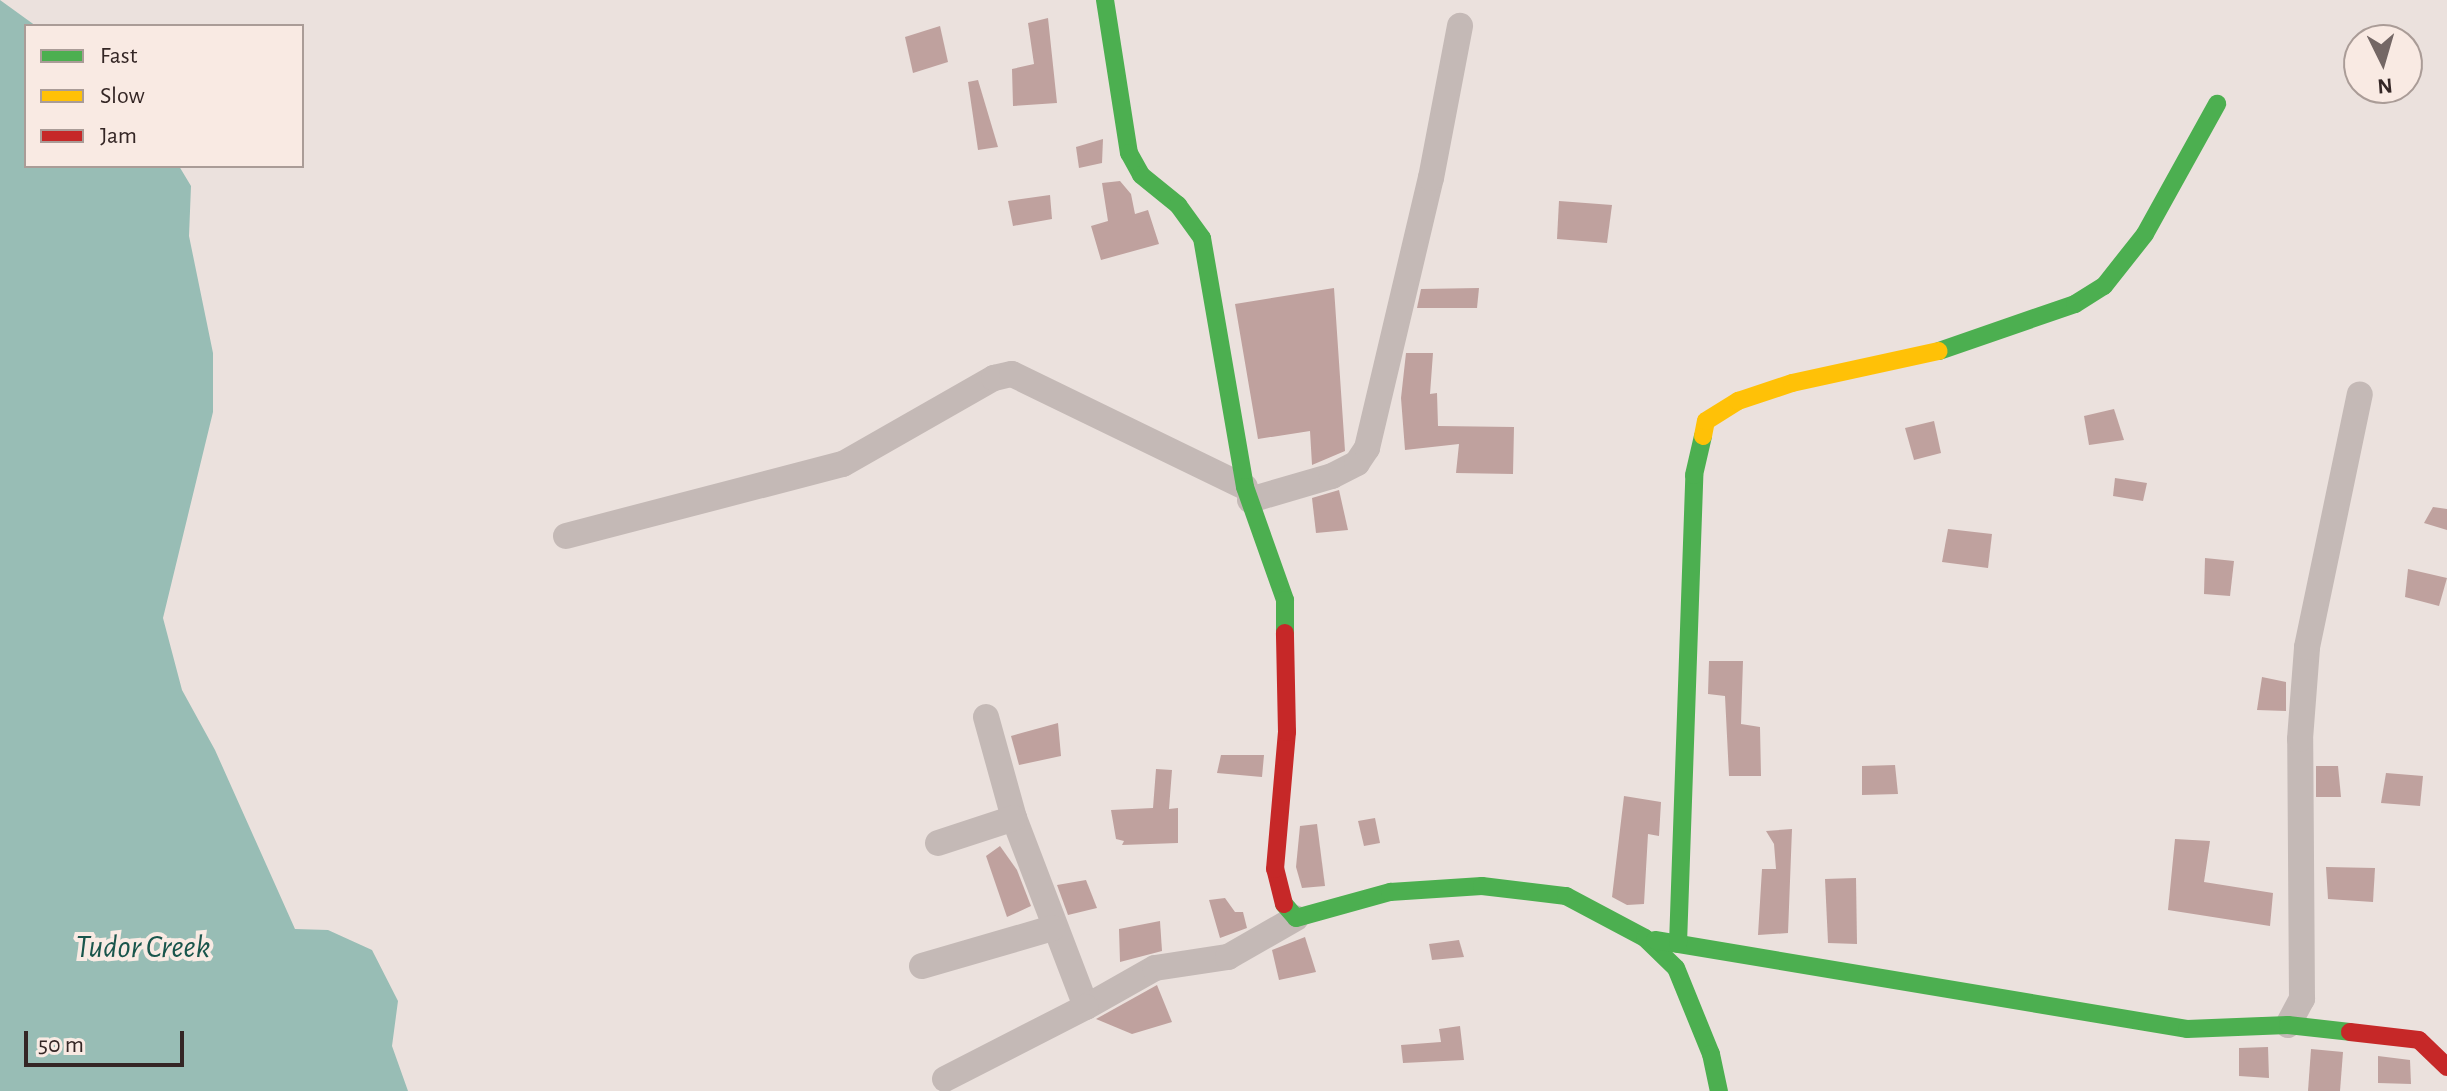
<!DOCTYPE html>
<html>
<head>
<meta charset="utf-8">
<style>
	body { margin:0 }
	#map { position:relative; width:2447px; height:1091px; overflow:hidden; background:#ebe1dd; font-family:"Alegreya Sans",sans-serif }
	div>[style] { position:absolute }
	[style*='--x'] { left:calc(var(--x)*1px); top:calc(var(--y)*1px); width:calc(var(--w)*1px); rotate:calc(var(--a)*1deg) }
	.water>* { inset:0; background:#98bdb5 }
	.building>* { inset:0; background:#bfa19e }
	.street>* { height:26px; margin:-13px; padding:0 13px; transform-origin:13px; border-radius:13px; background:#c4b9b6 }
	.fast>* { height:18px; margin:-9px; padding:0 9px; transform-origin:9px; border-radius:9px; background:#4caf50 }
	.slow>* { height:18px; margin:-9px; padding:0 9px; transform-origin:9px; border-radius:9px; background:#ffc107 }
	.jam>* { height:18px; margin:-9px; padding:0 9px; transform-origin:9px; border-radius:9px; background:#c62828 }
	span { translate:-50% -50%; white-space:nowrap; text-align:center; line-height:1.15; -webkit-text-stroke:8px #f9eae3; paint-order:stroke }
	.water-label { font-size:32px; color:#1a554c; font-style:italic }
	.legend { position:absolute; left:24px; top:24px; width:280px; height:144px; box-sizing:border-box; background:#f9eae3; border:2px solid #aa9c97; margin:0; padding:10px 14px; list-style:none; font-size:24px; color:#342625 }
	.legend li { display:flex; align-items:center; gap:16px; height:40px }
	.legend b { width:40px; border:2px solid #aa9c97 }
	.north { position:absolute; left:2343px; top:24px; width:80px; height:80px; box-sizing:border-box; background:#f9eae3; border:2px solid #aa9c97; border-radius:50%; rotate:175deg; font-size:22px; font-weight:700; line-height:32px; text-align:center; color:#342625 }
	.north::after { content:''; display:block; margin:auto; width:28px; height:36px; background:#746765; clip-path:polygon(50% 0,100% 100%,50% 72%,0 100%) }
	.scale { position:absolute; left:24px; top:1031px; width:160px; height:36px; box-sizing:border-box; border:4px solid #342625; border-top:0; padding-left:10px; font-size:24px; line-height:28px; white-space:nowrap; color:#342625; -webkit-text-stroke:6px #f9eae3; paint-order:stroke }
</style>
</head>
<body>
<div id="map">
	<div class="water">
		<div style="clip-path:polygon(0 0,36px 26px,26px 26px,26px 166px,179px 166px,191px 186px,189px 236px,213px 353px,213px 412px,163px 618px,182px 690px,215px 750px,295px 929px,328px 930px,372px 950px,398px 1001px,392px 1046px,408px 1091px,0 1091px)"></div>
	</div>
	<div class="building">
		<div style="clip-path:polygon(1048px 18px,1057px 103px,1013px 106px,1012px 69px,1034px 64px,1028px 23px)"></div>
		<div style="clip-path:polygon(940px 26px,948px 62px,913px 73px,905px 37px)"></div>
		<div style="clip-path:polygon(978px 80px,998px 147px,978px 150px,968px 82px)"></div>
		<div style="clip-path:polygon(1103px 139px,1102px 163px,1079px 168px,1076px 147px)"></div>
		<div style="clip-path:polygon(1120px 181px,1131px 194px,1135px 214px,1148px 210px,1159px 244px,1101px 260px,1091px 226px,1108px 221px,1102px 183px)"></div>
		<div style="clip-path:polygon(1050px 195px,1052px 219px,1013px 226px,1008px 201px)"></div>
		<div style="clip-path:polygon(1559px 201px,1612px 205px,1607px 243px,1557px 239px)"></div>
		<div style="clip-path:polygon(1334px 288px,1345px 451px,1312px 465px,1310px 431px,1258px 439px,1235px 304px)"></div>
		<div style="clip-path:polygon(1479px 288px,1477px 308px,1417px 308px,1421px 289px)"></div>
		<div style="clip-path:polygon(1406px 353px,1433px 353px,1430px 394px,1437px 393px,1438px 426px,1514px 427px,1513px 474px,1456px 473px,1459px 444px,1405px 450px,1401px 398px)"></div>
		<div style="clip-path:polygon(2114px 409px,2124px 440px,2089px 445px,2084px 416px)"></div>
		<div style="clip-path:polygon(1934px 421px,1941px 453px,1914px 460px,1905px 428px)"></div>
		<div style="clip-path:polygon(2115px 478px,2147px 483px,2143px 501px,2113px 496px)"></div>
		<div style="clip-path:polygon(1339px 490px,1348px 530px,1316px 533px,1312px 498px)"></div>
		<div style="clip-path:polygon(2433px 507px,2447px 509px,2447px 530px,2424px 523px)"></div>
		<div style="clip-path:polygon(1948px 529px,1992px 534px,1988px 568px,1942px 562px)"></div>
		<div style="clip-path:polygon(2205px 558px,2234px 561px,2230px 596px,2204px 594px)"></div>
		<div style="clip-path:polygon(2408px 569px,2447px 578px,2439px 606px,2405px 597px)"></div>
		<div style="clip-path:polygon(1709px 661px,1743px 661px,1741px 724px,1760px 727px,1761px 776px,1729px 776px,1725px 696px,1708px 694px)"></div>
		<div style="clip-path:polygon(2262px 677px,2286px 682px,2286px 711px,2257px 710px)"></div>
		<div style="clip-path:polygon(1058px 723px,1061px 756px,1019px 765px,1011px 736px)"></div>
		<div style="clip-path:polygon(1221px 755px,1264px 755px,1262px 777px,1217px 773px)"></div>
		<div style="clip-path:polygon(1895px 765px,1898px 794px,1862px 795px,1862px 766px)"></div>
		<div style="clip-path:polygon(2316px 766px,2338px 766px,2341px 797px,2316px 797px)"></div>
		<div style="clip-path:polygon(1156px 769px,1172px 770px,1169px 809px,1178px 808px,1178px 843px,1122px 845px,1124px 841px,1116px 839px,1111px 810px,1153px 808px)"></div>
		<div style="clip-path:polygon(2386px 773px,2423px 776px,2420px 806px,2381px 803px)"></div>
		<div style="clip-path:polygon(1624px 796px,1661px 802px,1659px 836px,1648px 834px,1644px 904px,1627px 905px,1612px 897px)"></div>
		<div style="clip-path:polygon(1375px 818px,1380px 843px,1364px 846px,1358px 821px)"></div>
		<div style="clip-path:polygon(1317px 824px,1325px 886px,1302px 888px,1296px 867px,1300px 826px)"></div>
		<div style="clip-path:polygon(1792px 829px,1788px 933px,1758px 935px,1762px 869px,1776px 869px,1774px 844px,1766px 831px)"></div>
		<div style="clip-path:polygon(2175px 839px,2210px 841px,2204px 882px,2273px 893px,2270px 926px,2168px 910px)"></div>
		<div style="clip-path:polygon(1000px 846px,1017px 870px,1031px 906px,1007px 917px,986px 856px)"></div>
		<div style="clip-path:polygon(2326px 867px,2375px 868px,2373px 902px,2328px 899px)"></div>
		<div style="clip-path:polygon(1856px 878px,1857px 944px,1828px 943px,1825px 879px)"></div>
		<div style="clip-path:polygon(1086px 880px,1097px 908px,1068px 915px,1057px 885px)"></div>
		<div style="clip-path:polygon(1225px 898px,1235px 912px,1243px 912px,1247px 928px,1220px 938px,1209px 900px)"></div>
		<div style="clip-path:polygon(1160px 921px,1162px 951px,1120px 962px,1119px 929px)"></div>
		<div style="clip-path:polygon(1305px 937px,1316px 972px,1279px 980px,1272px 950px)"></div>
		<div style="clip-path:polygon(1459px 940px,1464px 957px,1432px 960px,1429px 944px)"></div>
		<div style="clip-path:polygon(1157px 985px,1172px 1022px,1132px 1034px,1096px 1019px)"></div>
		<div style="clip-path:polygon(1460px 1026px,1464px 1060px,1403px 1063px,1401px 1045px,1441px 1042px,1439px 1029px)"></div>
		<div style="clip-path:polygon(2268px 1047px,2269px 1078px,2239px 1076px,2239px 1048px)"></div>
		<div style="clip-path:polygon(2311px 1049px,2343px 1052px,2340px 1091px,2308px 1091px)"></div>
		<div style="clip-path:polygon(2378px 1056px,2410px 1060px,2411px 1084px,2378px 1083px)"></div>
	</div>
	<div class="street">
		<div style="--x:1250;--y:500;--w:85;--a:-16.3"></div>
		<div style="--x:1332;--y:476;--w:28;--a:-27"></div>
		<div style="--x:1357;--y:463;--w:18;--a:-56"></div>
		<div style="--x:1367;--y:448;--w:277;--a:-76.7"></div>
		<div style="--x:1431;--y:178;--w:155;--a:-79.2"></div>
		<div style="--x:566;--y:536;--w:286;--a:-14.6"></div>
		<div style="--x:843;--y:464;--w:174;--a:-29.7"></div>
		<div style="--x:994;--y:378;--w:18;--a:-13"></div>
		<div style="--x:1012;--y:374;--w:259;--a:25.9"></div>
		<div style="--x:986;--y:717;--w:105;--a:74.5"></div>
		<div style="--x:1014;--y:818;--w:202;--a:69.1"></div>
		<div style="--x:1086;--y:1007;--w:79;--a:-29.5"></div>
		<div style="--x:1155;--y:968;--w:74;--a:-8.6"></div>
		<div style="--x:1228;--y:957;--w:78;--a:-29.8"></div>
		<div style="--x:938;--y:843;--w:80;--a:-18.2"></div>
		<div style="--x:922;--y:966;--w:136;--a:-16.2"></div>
		<div style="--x:2288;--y:1025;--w:30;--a:-62"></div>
		<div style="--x:2302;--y:999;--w:260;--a:-90.4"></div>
		<div style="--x:2300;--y:739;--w:92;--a:-85.6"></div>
		<div style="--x:2307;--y:647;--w:258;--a:-78.2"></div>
		<div style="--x:945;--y:1079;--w:158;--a:-27.1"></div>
	</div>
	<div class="fast">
		<div style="--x:1105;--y:0;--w:155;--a:81.1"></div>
		<div style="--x:1129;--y:153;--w:25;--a:61"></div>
		<div style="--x:1141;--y:175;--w:48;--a:39"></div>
		<div style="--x:1178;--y:205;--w:41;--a:54"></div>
		<div style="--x:1202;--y:238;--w:253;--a:80.2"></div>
		<div style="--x:1245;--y:487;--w:120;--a:70.5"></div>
		<div style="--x:1285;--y:600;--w:33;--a:90"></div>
		<div style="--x:1939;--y:351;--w:144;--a:-19.1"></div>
		<div style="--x:2075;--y:304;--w:34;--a:-32"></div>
		<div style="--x:2104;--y:286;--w:66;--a:-51.7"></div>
		<div style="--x:2145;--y:234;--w:149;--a:-61"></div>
		<div style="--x:1284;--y:904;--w:18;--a:49"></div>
		<div style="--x:1296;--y:918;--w:98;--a:-15.5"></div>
		<div style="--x:1390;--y:892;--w:92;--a:-3.7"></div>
		<div style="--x:1482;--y:886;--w:85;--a:6.8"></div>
		<div style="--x:1566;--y:896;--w:89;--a:28"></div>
		<div style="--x:1645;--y:938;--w:43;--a:44.1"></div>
		<div style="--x:1676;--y:968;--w:93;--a:67.9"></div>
		<div style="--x:1711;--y:1054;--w:38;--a:78"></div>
		<div style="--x:1655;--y:940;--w:539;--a:9.5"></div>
		<div style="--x:2187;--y:1029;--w:101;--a:-2.3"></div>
		<div style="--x:2288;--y:1025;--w:62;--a:6.4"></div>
		<div style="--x:1678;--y:944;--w:469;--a:-88"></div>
		<div style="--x:1694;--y:475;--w:40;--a:-77"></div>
	</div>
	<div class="slow">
		<div style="--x:1703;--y:436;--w:15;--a:-79"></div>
		<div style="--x:1706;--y:421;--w:38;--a:-32"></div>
		<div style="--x:1738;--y:401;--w:57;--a:-18.4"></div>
		<div style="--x:1792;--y:383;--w:150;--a:-12.3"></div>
	</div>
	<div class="jam">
		<div style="--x:1284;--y:904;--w:36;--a:-104"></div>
		<div style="--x:1275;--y:869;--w:138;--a:-85"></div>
		<div style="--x:1287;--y:732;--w:99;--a:-91.2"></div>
		<div style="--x:2350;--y:1032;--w:69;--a:6.6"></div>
		<div style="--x:2419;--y:1040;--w:39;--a:44"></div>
	</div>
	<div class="water-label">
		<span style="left:143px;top:947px">Tudor Creek</span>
	</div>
	<ul class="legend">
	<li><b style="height:10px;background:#4caf50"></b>Fast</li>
	<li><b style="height:10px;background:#ffc107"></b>Slow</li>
	<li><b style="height:10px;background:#c62828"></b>Jam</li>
	</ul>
	<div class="north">N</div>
	<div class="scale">50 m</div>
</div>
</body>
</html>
